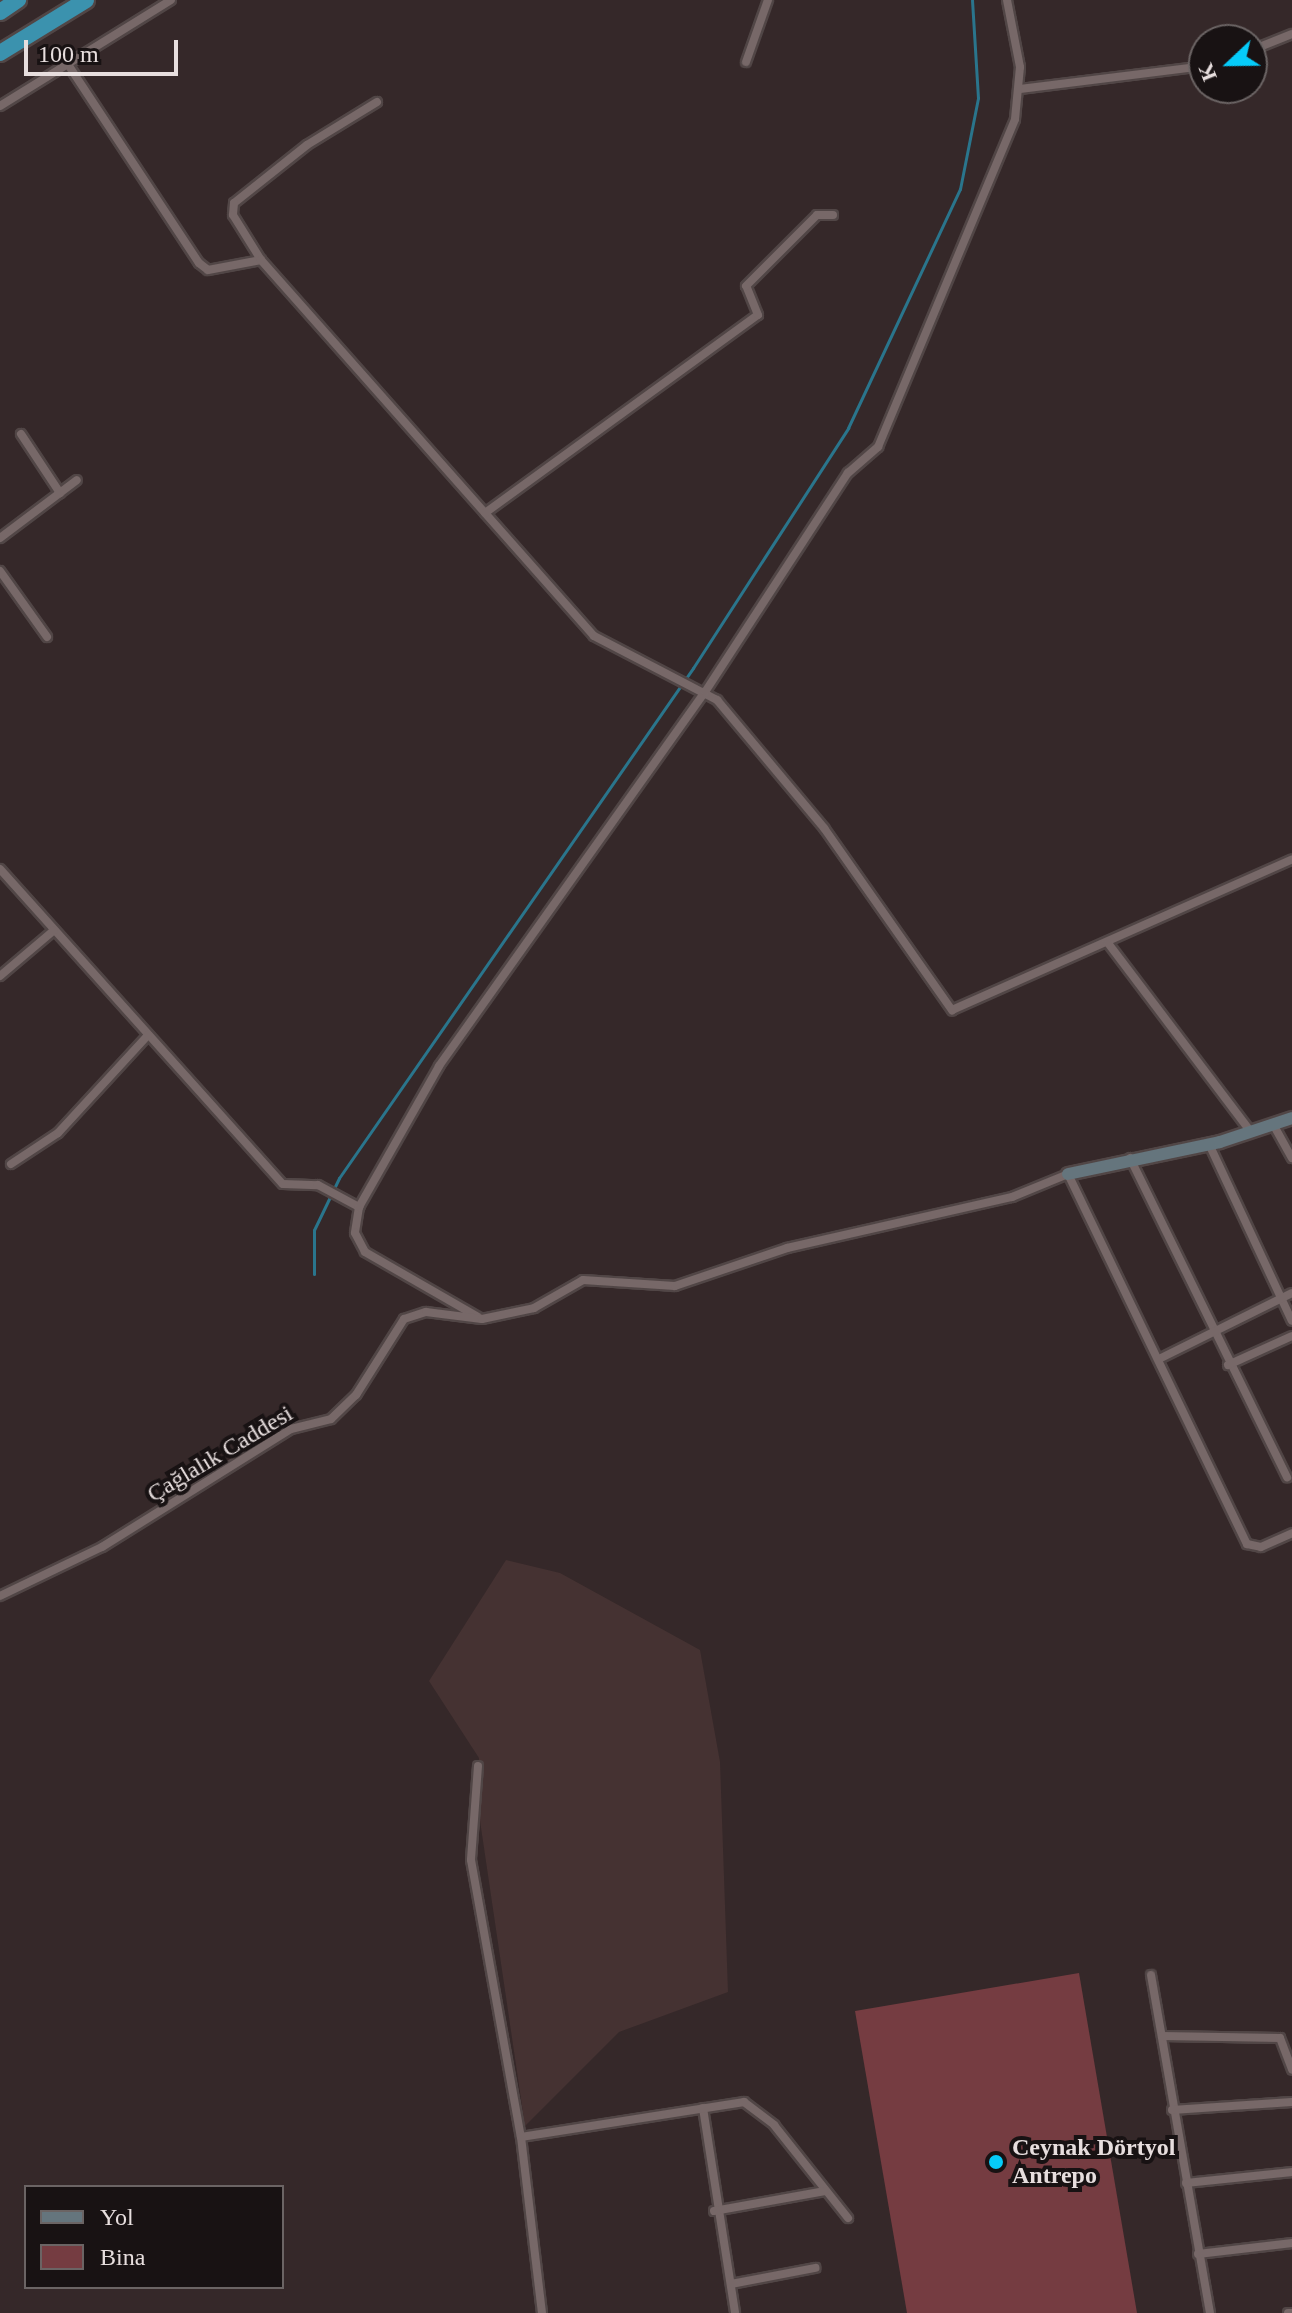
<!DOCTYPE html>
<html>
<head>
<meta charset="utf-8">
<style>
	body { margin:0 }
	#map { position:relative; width:1292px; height:2313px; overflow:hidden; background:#352829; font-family:Georgia,serif }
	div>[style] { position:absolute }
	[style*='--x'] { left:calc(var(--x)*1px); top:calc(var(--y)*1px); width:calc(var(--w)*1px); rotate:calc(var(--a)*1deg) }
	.built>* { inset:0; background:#453232 }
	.stream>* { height:3px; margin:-1.5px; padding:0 1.5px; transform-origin:1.5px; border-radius:1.5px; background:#2a758c }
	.building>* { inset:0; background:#753c41 }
	.roads { filter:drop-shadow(2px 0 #514646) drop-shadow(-2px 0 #514646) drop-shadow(0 2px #514646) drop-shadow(0 -2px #514646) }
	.street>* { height:8px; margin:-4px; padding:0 4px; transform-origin:4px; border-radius:4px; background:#776868 }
	.secondary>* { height:12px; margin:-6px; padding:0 6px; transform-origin:6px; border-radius:6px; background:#65757d }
	.highway>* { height:16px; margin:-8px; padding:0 8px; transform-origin:8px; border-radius:8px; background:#3b92ae }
	.dots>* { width:22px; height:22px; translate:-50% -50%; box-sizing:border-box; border:4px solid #181213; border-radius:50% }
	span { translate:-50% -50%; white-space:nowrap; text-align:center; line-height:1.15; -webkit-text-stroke:8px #181213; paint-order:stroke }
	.street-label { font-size:24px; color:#e7dede }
	.poi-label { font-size:24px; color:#e7dede; font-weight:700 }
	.left { translate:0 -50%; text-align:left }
	.legend { position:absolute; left:24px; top:2185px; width:260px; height:104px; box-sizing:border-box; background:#181213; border:2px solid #6b6464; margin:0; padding:10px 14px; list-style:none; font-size:24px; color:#e7dede }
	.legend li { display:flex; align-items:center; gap:16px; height:40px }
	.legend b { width:40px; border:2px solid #6b6464 }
	.north { position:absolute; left:1188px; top:24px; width:80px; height:80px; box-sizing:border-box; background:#181213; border:2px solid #6b6464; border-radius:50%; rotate:248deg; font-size:22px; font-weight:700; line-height:32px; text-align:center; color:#e7dede }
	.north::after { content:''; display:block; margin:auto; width:28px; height:36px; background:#06cbf9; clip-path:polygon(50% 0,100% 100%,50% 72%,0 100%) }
	.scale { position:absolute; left:24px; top:40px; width:154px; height:36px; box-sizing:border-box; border:4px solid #e7dede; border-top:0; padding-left:10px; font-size:24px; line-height:28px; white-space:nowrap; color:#e7dede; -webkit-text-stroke:6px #181213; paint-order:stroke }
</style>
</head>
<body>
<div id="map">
	<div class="built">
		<div style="clip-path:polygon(506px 1560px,560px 1573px,700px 1650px,720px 1762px,728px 1992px,619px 2032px,525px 2126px,479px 1814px,479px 1758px,429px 1681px)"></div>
	</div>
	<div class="stream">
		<div style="--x:314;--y:1274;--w:44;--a:-90"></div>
		<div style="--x:314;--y:1230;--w:58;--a:-64.3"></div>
		<div style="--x:339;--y:1178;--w:621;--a:-55.23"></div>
		<div style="--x:693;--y:668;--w:286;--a:-57.1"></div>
		<div style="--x:848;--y:428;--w:264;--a:-64.9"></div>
		<div style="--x:960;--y:189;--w:93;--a:-78.8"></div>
		<div style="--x:978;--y:98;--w:98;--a:-93.5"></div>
	</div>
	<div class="building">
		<div style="clip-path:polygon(1079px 1973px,1137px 2313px,907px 2313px,855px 2011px)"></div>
	</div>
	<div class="roads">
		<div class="street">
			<div style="--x:1252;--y:50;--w:43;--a:-21.8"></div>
			<div style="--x:746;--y:62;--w:66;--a:-70.5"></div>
			<div style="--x:69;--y:66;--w:236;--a:56.6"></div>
			<div style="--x:199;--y:263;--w:11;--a:38"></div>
			<div style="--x:208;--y:270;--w:54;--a:-10.7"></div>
			<div style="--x:1020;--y:89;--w:185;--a:-7.1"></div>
			<div style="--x:377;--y:102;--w:82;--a:148.4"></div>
			<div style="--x:307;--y:145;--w:93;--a:141.5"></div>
			<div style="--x:234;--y:203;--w:12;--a:95"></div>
			<div style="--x:233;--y:215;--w:53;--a:58.1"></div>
			<div style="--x:261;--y:260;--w:502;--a:48.47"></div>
			<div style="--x:594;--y:636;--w:139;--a:27.5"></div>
			<div style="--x:717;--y:700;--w:167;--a:50.1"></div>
			<div style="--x:824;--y:828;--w:223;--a:54.9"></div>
			<div style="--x:952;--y:1010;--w:372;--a:-23.9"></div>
			<div style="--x:0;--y:106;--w:201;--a:-31.8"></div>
			<div style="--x:21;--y:434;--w:71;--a:56.5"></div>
			<div style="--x:485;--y:513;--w:337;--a:-36"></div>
			<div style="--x:758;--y:315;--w:31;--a:-112"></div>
			<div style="--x:746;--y:286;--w:100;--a:-45"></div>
			<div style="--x:817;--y:215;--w:16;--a:0"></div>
			<div style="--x:0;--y:538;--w:96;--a:-37"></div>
			<div style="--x:0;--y:571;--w:81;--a:54.5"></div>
			<div style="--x:0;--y:869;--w:423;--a:48.1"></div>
			<div style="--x:283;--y:1184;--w:35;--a:2"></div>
			<div style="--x:318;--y:1185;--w:47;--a:28.2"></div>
			<div style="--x:359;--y:1207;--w:26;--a:99"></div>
			<div style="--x:355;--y:1233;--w:21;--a:62"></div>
			<div style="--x:365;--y:1252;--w:130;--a:29.9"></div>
			<div style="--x:1108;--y:943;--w:237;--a:52.9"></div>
			<div style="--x:0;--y:976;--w:70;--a:-40.3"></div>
			<div style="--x:1273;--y:1124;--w:39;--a:61"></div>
			<div style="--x:1209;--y:1144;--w:195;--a:64.9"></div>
			<div style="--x:1130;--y:1158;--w:356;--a:63.8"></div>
			<div style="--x:11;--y:1164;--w:56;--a:-33.4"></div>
			<div style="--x:58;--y:1133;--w:133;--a:-47.4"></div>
			<div style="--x:359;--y:1207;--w:162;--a:-60.4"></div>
			<div style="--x:439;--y:1066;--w:459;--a:-54.6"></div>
			<div style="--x:705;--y:692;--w:262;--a:-56.9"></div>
			<div style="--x:848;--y:473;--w:40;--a:-41"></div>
			<div style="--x:878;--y:447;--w:355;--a:-67.3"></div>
			<div style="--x:1015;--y:119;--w:52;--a:-84.5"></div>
			<div style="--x:1020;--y:67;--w:68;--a:-101"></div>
			<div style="--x:1161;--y:1358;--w:146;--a:-26.4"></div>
			<div style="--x:1228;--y:1365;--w:70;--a:-24.4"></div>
			<div style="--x:0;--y:1596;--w:113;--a:-25.7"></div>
			<div style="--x:102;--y:1547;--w:223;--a:-32"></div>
			<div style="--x:291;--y:1429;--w:41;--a:-14"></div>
			<div style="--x:331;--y:1419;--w:35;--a:-44"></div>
			<div style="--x:356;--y:1395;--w:90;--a:-57.7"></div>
			<div style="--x:404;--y:1319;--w:23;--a:-18"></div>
			<div style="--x:426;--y:1312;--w:56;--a:7.1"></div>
			<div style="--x:482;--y:1319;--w:53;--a:-11.9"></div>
			<div style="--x:534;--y:1308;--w:56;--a:-29.7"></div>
			<div style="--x:583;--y:1280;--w:92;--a:3.7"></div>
			<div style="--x:675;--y:1286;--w:118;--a:-18.7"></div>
			<div style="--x:787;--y:1248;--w:231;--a:-12.8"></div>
			<div style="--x:1012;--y:1197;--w:61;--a:-22.3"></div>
			<div style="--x:1068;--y:1174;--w:411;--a:64.2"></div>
			<div style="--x:1247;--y:1544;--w:14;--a:12"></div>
			<div style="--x:1261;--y:1547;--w:34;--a:-24"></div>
			<div style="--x:478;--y:1766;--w:94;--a:94.3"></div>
			<div style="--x:471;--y:1860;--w:281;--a:79.8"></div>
			<div style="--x:521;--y:2137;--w:177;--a:83.2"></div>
			<div style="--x:1151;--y:1975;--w:343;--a:80.1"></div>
			<div style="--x:1162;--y:2036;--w:118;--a:1"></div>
			<div style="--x:1280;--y:2038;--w:34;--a:69"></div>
			<div style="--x:703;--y:2108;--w:207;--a:81.1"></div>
			<div style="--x:1172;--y:2110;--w:120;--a:-3.8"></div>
			<div style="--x:521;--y:2137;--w:226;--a:-8.9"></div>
			<div style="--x:744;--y:2102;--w:38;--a:37"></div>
			<div style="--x:774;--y:2125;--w:119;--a:51.5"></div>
			<div style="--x:1186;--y:2183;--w:107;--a:-5.9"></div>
			<div style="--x:714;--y:2211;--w:113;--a:-10.2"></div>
			<div style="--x:1198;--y:2254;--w:95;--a:-6.7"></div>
			<div style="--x:731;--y:2284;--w:86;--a:-10.8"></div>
			<div style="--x:1288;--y:2313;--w:4;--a:0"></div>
		</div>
		<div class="secondary">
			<div style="--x:1068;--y:1174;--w:155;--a:-11.9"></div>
			<div style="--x:1220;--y:1142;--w:76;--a:-18.4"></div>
		</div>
		<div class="highway">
			<div style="--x:0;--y:12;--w:22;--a:-34"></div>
			<div style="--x:0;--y:53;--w:101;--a:-31.6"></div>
		</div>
	</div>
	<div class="dots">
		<div style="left:996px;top:2162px;background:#06cbf9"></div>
	</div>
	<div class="street-label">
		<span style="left:220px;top:1454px;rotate:-31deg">Çağlalık Caddesi</span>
	</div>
	<div class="poi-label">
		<span class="left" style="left:1012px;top:2162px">Ceynak Dörtyol<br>Antrepo</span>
	</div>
	<ul class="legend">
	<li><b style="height:10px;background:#65757d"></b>Yol</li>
	<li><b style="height:22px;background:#753c41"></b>Bina</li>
	</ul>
	<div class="north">K</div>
	<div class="scale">100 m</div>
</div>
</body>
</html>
